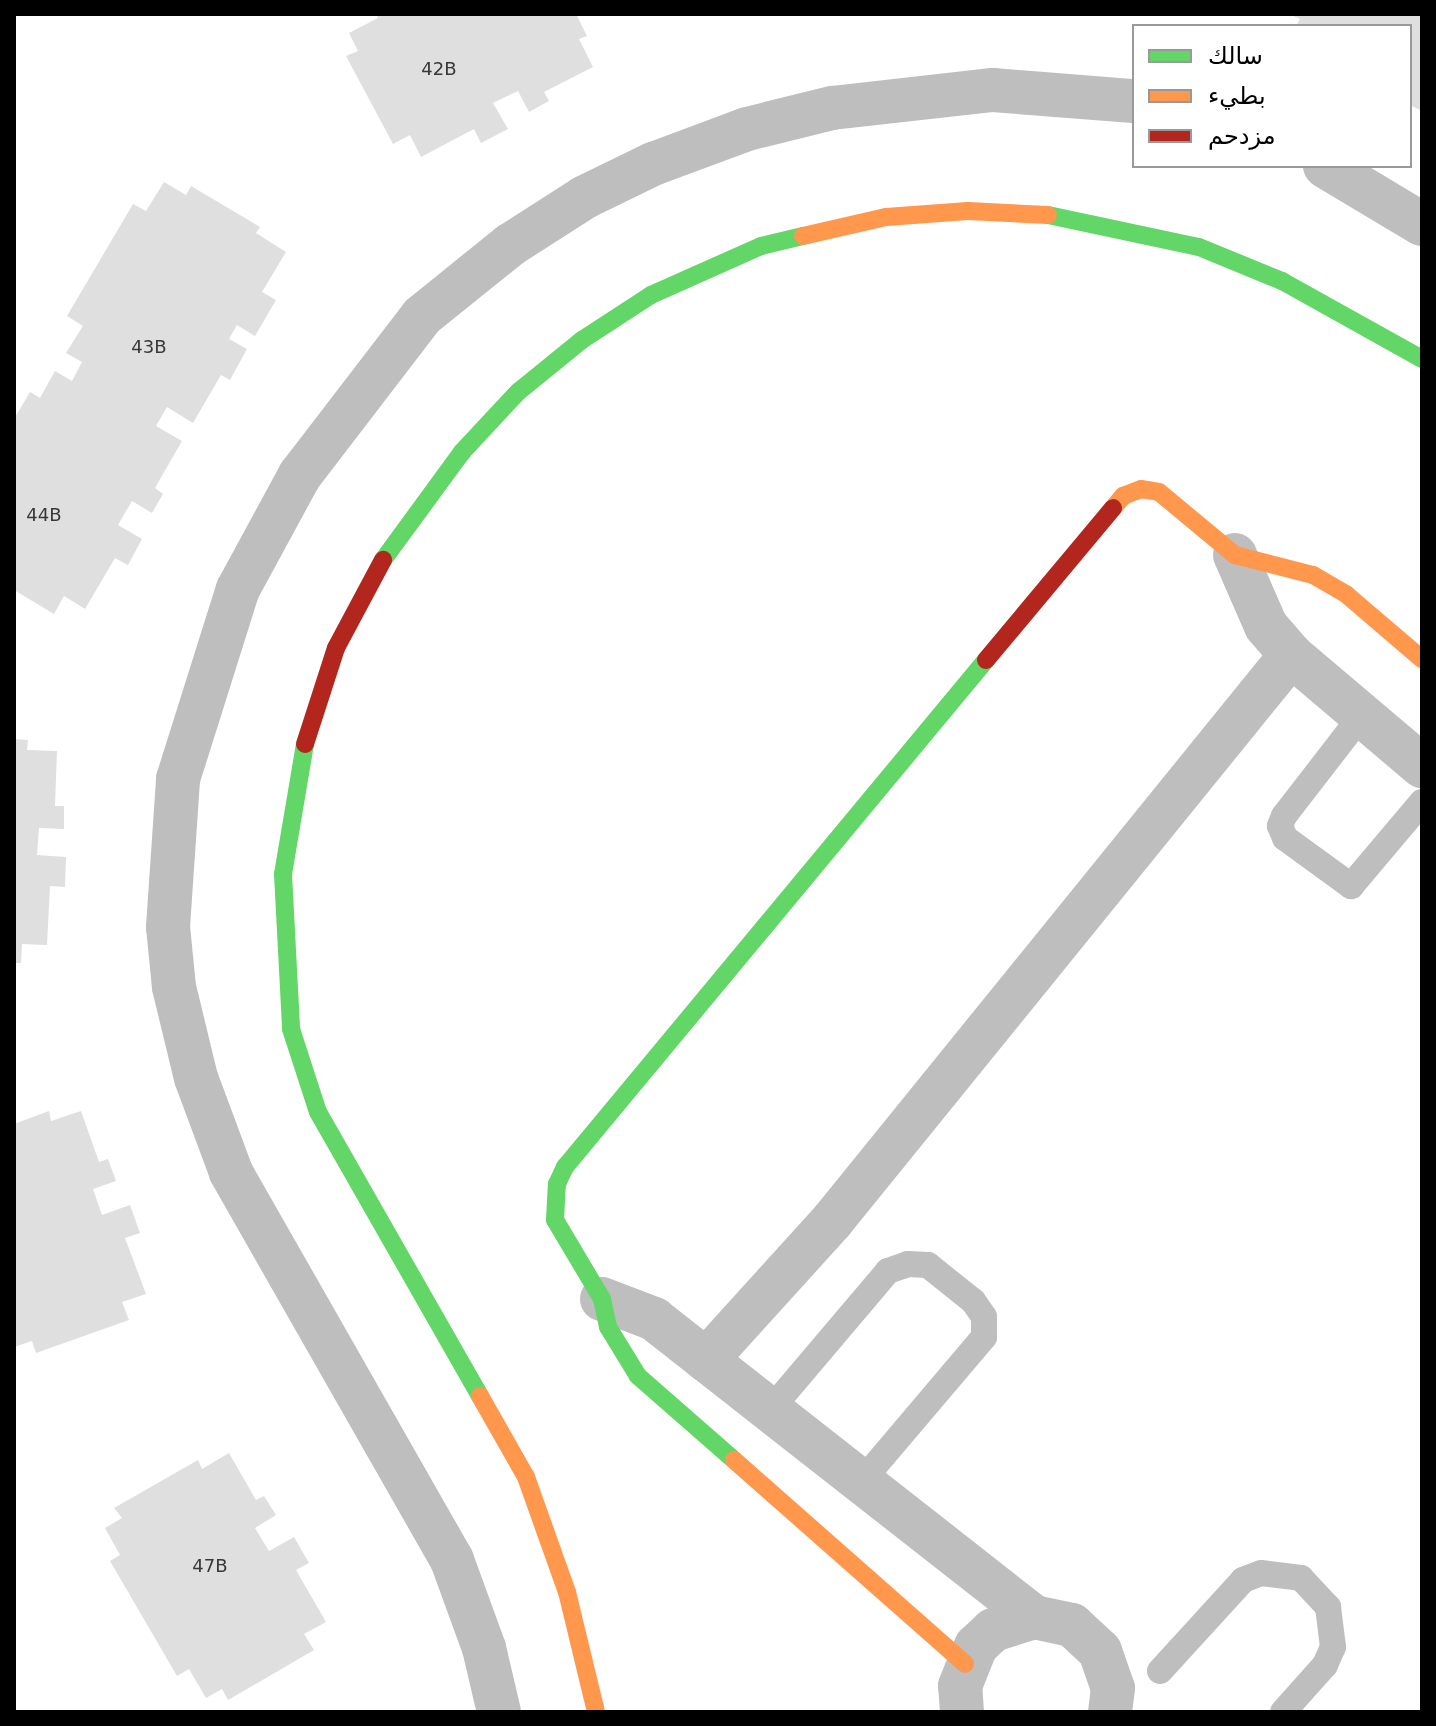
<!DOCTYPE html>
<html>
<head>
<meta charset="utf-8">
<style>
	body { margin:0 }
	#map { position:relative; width:1436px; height:1726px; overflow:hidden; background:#fff; font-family:"DejaVu Sans","Noto Naskh Arabic",sans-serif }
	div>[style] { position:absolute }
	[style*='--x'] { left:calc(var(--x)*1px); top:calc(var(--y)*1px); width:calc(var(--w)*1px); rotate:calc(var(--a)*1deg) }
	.building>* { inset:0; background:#dfdfdf }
	.lane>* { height:26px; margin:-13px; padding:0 13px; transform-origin:13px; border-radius:13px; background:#bebebe }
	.street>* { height:44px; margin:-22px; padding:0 22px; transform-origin:22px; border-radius:22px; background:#bebebe }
	.fast>* { height:18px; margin:-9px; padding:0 9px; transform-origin:9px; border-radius:9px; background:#63d668 }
	.slow>* { height:18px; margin:-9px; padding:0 9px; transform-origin:9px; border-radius:9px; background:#ff974d }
	.jam>* { height:18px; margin:-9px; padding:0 9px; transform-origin:9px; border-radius:9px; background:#b3261e }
	span { translate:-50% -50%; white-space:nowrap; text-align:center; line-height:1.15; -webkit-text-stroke:6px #fff; paint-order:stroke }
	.number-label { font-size:18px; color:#383838 }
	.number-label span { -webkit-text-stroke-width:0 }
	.frame { position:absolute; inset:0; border:16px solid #000; pointer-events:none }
	.legend { position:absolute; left:1132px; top:24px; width:280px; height:144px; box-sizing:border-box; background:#fff; border:2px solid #999; margin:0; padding:10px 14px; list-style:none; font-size:24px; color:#000 }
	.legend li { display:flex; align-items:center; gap:16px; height:40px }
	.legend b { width:40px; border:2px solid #999 }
</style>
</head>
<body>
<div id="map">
	<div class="building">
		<div style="clip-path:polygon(376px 14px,576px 14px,587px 36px,579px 39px,593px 67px,544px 92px,549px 101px,529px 112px,518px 91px,493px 103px,508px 129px,481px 143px,474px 129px,421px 157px,410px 135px,393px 144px,346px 56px,358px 51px,349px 33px,378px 18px)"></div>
		<div style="clip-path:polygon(1289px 14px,1422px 14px,1422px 111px,1412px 106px,1410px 111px,1410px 26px,1296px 26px,1300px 19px)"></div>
		<div style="clip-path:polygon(164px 182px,186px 195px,191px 186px,260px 227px,256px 233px,286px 252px,262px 292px,276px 300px,255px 336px,237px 325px,229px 339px,247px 349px,230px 380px,221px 375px,193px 423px,167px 407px,156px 426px,182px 441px,155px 488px,163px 494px,152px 513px,132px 501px,118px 525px,142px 539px,128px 565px,115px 558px,85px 609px,64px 596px,54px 614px,14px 590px,14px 419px,30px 392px,40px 398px,55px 371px,72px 381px,82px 362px,66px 353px,83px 326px,67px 316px,133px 204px,146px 211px)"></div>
		<div style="clip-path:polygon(14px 739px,28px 740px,27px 750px,57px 751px,55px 806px,64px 806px,64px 829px,39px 828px,37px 855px,66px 857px,65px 887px,50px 886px,47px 945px,22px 944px,21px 963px,14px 963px)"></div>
		<div style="clip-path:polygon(49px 1111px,51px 1121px,81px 1111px,99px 1162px,108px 1159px,116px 1181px,93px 1189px,102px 1215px,130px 1205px,140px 1233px,125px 1238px,146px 1294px,122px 1302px,129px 1320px,36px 1353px,32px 1341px,14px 1347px,14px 1124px)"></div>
		<div style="clip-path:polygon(229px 1453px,256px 1500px,264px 1496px,276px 1515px,255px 1528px,269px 1551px,294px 1537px,309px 1563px,296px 1570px,326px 1622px,304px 1634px,314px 1650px,228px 1700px,222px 1689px,206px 1698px,189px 1669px,177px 1676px,110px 1561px,120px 1555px,105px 1528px,122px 1518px,114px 1508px,198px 1460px,202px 1469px)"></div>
	</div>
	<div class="lane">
		<div style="--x:1362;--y:715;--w:128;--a:127.7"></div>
		<div style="--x:1284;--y:816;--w:11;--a:112"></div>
		<div style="--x:1280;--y:826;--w:13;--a:67"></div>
		<div style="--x:1285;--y:838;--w:82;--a:36"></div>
		<div style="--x:1351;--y:886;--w:110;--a:-49.8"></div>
		<div style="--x:771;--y:1409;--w:181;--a:-49.7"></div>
		<div style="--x:888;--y:1271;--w:21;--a:-19"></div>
		<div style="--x:908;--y:1264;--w:20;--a:3"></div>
		<div style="--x:928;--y:1265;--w:58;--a:38.7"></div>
		<div style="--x:973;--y:1301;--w:19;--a:55"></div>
		<div style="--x:984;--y:1317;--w:20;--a:90"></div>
		<div style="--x:984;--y:1337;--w:189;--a:130.3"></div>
		<div style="--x:1160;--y:1671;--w:123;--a:-47.6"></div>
		<div style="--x:1243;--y:1580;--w:19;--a:-21"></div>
		<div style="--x:1261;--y:1573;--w:40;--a:7.1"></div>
		<div style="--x:1301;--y:1578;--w:40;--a:47"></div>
		<div style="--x:1328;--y:1607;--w:40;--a:82.9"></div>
		<div style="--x:1333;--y:1647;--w:20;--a:114"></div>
		<div style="--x:1325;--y:1665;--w:63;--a:131.8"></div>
	</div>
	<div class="street">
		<div style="--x:1325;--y:166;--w:113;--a:30.9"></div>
		<div style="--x:1235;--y:555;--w:77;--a:66.4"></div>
		<div style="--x:1266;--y:626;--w:38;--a:49"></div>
		<div style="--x:1291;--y:655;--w:172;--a:40.3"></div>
		<div style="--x:602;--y:1299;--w:56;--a:21"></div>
		<div style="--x:654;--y:1319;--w:483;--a:38.1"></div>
		<div style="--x:706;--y:1360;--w:188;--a:-47.8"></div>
		<div style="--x:832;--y:1221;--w:729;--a:-50.96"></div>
		<div style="--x:499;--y:1712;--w:66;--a:-103.2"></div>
		<div style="--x:484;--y:1648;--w:94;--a:-110"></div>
		<div style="--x:452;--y:1560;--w:447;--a:-119.7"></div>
		<div style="--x:231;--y:1172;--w:100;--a:-110.4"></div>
		<div style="--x:196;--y:1078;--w:94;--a:-103.6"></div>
		<div style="--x:174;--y:987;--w:60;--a:-95.7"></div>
		<div style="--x:168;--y:927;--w:148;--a:-86.1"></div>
		<div style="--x:178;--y:779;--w:199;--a:-72.5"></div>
		<div style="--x:238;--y:589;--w:130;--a:-61.5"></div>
		<div style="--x:300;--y:475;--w:200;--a:-52.5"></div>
		<div style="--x:422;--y:316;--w:113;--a:-38.9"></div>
		<div style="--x:510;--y:245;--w:89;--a:-32.6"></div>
		<div style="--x:585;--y:197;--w:76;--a:-25.9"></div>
		<div style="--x:653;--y:164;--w:100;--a:-20.4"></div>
		<div style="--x:747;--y:129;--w:88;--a:-13.9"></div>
		<div style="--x:832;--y:108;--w:162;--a:-6.4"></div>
		<div style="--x:993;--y:90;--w:141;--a:4.5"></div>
		<div style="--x:962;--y:1712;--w:26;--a:-94"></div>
		<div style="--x:960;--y:1686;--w:43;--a:-68.2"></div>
		<div style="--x:976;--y:1646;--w:23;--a:-43"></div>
		<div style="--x:993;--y:1630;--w:43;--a:-17.6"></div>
		<div style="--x:1034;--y:1617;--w:39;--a:12"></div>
		<div style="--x:1072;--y:1625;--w:38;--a:43"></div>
		<div style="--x:1100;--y:1651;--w:39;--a:71"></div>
		<div style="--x:1113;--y:1688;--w:24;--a:97"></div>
	</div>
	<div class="fast">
		<div style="--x:1048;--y:215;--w:154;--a:12"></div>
		<div style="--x:1199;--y:247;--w:90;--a:22.3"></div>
		<div style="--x:1282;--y:281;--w:160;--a:29.1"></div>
		<div style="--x:383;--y:560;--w:134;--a:-53.8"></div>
		<div style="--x:462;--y:452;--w:82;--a:-47"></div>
		<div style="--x:518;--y:392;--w:82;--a:-39.1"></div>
		<div style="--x:582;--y:340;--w:82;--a:-33.1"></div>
		<div style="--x:651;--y:295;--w:120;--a:-24"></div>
		<div style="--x:761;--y:246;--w:43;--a:-13.4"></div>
		<div style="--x:305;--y:744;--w:132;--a:99.6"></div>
		<div style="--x:283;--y:874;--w:155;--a:87"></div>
		<div style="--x:291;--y:1029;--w:87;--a:72"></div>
		<div style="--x:318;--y:1112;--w:327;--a:60.3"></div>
		<div style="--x:734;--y:1460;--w:128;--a:-138.8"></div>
		<div style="--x:638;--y:1376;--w:57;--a:-121.5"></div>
		<div style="--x:608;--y:1327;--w:29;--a:-102"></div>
		<div style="--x:602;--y:1299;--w:92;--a:-120.7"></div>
		<div style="--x:555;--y:1220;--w:36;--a:-87"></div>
		<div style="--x:557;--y:1184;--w:19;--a:-65"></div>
		<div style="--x:565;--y:1167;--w:659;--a:-50.29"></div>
	</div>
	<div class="slow">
		<div style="--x:803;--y:236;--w:85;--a:-12.9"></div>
		<div style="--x:886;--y:217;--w:82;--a:-4.2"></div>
		<div style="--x:968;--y:211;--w:80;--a:2.9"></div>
		<div style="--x:1113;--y:508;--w:16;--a:-50"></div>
		<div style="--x:1123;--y:496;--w:19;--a:-21"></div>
		<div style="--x:1141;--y:489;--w:18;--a:9"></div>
		<div style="--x:1159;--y:492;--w:99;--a:39.7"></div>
		<div style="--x:1235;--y:555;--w:81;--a:14.4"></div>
		<div style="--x:1313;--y:575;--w:39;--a:30"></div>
		<div style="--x:1347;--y:595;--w:99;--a:40.5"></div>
		<div style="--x:480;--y:1396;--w:93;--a:60.4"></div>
		<div style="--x:526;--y:1477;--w:122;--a:70.4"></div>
		<div style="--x:567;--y:1592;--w:123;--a:76.4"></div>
		<div style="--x:734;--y:1460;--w:308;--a:41.4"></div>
	</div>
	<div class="jam">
		<div style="--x:986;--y:660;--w:198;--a:-50.1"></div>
		<div style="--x:305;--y:744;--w:101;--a:-72.1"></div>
		<div style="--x:336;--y:648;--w:100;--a:-61.9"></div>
	</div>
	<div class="number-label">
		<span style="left:439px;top:69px">42B</span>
		<span style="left:149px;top:347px">43B</span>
		<span style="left:44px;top:515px">44B</span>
		<span style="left:210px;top:1566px">47B</span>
	</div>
	<div class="frame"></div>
	<ul class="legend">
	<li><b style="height:10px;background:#63d668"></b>سالك</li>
	<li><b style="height:10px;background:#ff974d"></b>بطيء</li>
	<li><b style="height:10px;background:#b3261e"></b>مزدحم</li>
	</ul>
</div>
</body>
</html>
